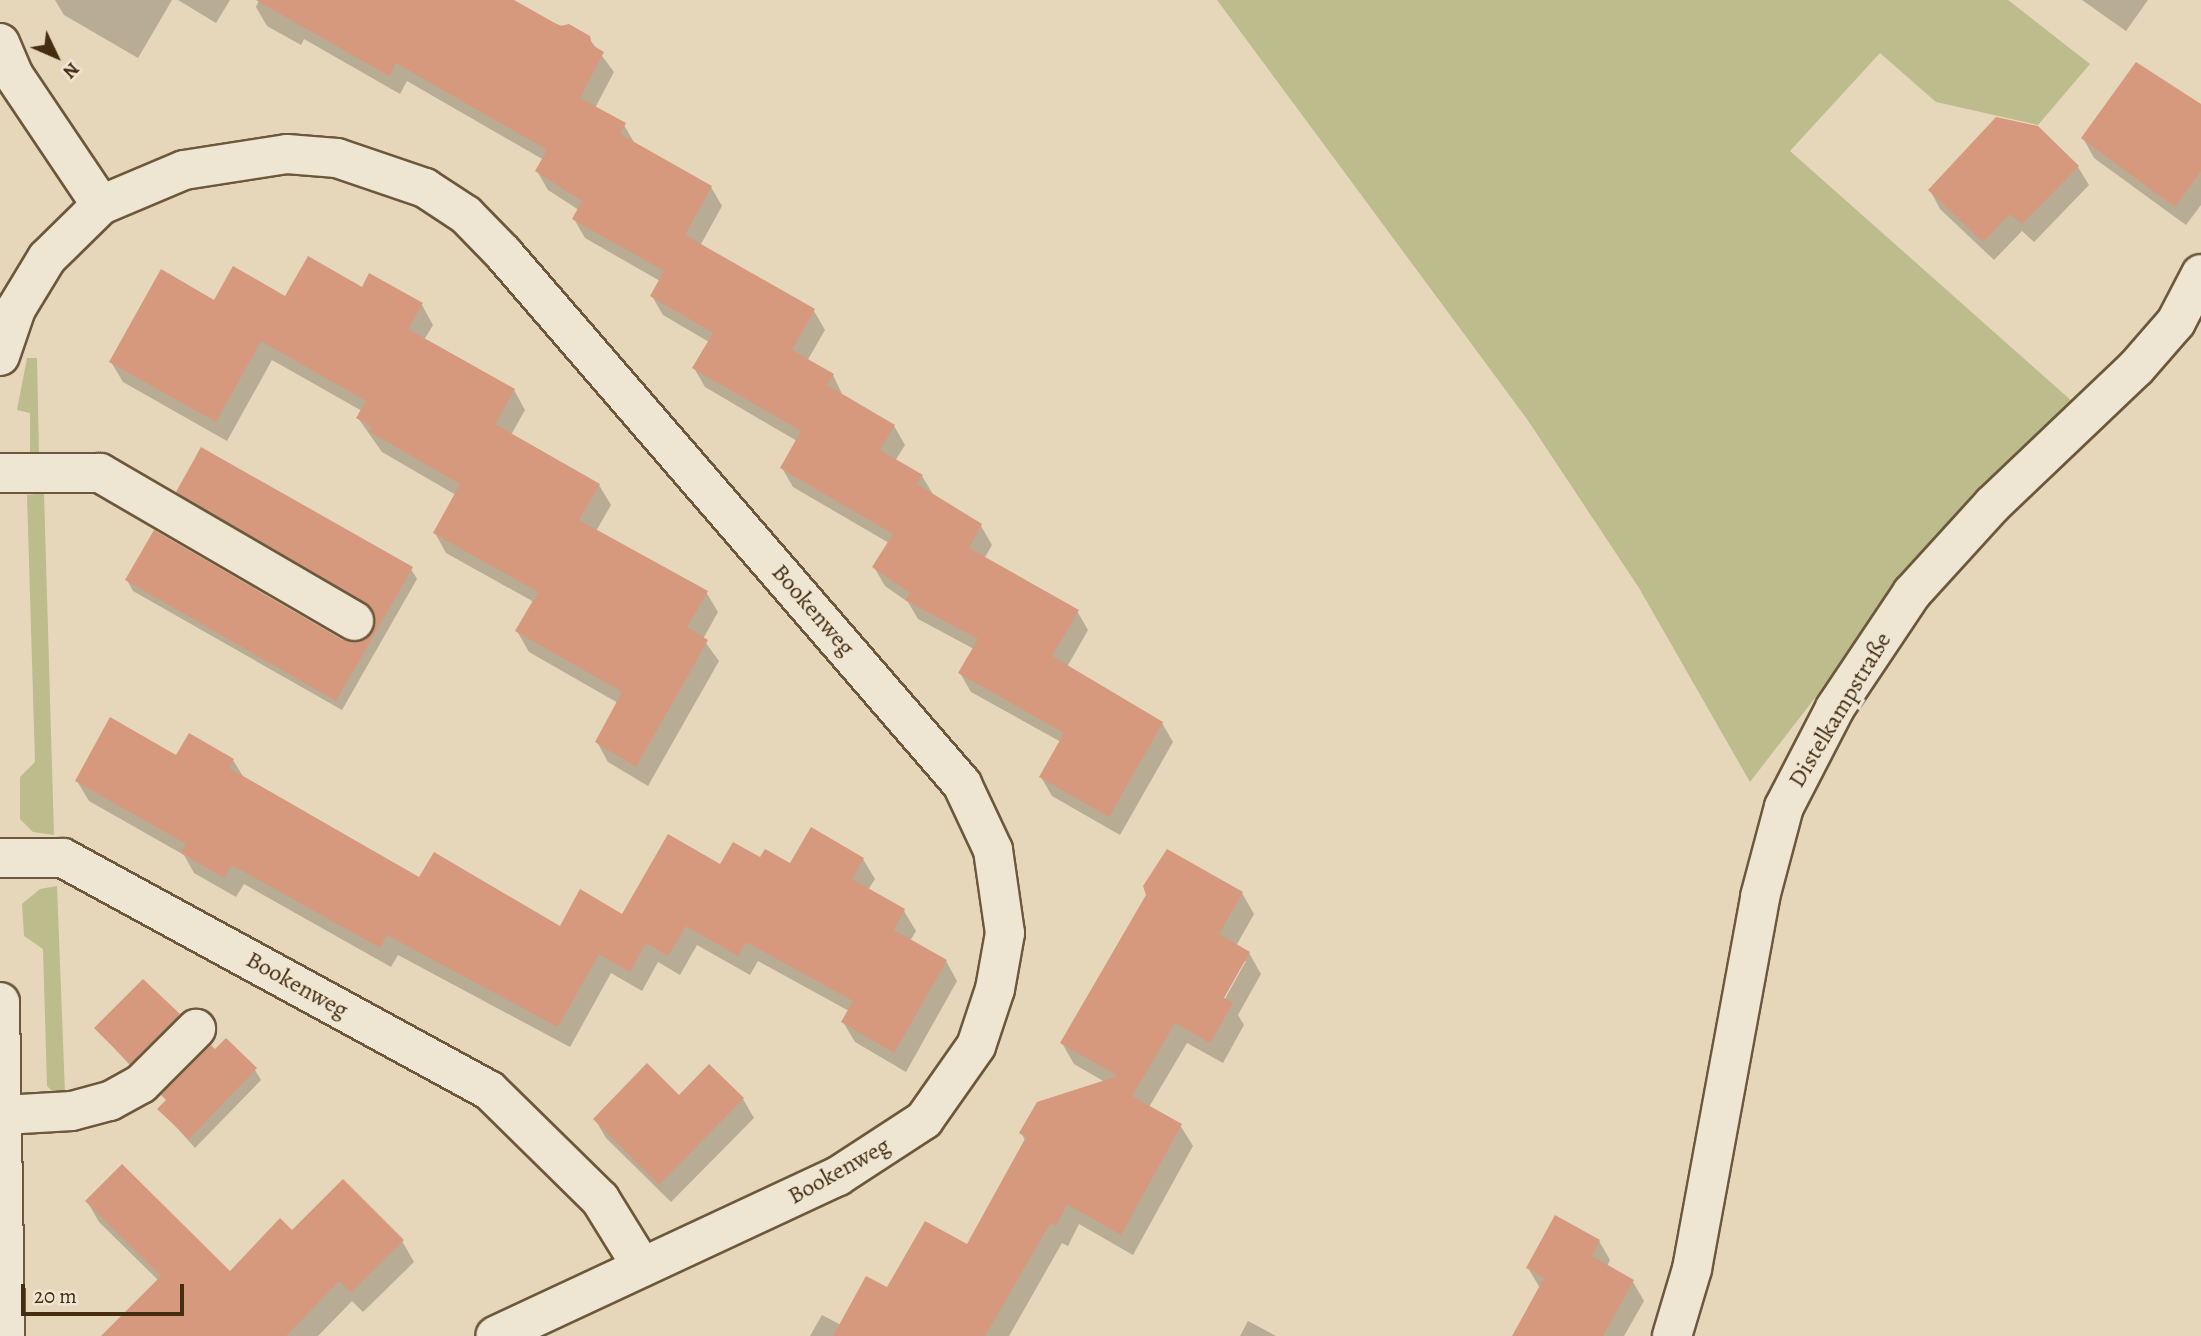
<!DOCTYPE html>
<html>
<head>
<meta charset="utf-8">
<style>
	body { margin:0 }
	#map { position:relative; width:2201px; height:1336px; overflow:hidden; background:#e6d7bb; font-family:Alegreya,serif }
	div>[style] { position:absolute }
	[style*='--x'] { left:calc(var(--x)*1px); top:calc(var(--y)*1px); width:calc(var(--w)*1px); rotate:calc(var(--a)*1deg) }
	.green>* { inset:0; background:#bcbc8c }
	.shadow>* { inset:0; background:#0003 }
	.building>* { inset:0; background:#d6997d }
	.roads { filter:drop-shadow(2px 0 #6d583b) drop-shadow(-2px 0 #6d583b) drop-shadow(0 2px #6d583b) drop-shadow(0 -2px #6d583b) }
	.minor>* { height:38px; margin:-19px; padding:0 19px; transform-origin:19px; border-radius:19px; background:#efe5d3 }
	span { translate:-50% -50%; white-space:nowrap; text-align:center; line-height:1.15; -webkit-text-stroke:7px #efe5d3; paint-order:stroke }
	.street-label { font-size:24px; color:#452d10 }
	.north { position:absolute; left:21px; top:21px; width:70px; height:70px; -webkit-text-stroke:5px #efe5d3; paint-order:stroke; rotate:134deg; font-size:19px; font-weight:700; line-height:28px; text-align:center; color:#452d10 }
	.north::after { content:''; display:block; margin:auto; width:24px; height:32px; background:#452d10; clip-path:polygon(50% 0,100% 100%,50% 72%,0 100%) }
	.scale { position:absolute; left:21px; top:1284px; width:163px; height:32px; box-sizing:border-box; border:4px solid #452d10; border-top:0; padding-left:9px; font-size:21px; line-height:24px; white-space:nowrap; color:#452d10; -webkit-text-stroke:5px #efe5d3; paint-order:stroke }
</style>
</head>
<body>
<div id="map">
	<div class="green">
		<div style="clip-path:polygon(1217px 0,2008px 0,2090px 64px,2038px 125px,1936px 102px,1880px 53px,1790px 151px,2073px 402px,1973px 493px,1750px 782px,1639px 588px,1527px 419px)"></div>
		<div style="clip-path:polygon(27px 358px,37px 358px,39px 454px,30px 453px,30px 413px,17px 410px)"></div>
		<div style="clip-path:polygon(44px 493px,54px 835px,33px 832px,20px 819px,20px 777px,35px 762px,27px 495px)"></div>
		<div style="clip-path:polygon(57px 886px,65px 1093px,57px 1096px,47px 1086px,43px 949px,24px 936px,22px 904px,40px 889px)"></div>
	</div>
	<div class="shadow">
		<div style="clip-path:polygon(55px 0,172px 0,138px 58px,64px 15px)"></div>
		<div style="clip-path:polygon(178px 0,230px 0,216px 23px)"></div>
		<div style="clip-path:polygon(259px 0,499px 0,588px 37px,614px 72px,595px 108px,624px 125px,635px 144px,711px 187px,722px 206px,700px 246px,814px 311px,825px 330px,807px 361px,833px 375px,843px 396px,894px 426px,905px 445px,895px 461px,922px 476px,934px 496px,981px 526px,992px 545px,984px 559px,1077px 611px,1088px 630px,1067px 667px,1162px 723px,1173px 742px,1120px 835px,1052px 796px,1041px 777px,1061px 742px,971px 692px,960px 673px,974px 649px,918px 619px,908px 602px,885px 586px,874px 567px,889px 543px,793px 487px,782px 468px,797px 441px,705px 387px,694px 368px,709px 342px,663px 315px,652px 296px,660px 281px,585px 238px,574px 219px,579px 210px,548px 190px,537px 171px,544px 160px,407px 81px,400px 94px,304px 39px,301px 45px,267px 26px,256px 7px)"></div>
		<div style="clip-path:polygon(2082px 0,2148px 0,2126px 31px)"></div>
		<div style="clip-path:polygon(2201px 106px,2201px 205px,2186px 225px,2094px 158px,2083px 138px)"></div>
		<div style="clip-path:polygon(2078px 167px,2089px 185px,2034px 242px,2022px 231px,1994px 260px,1940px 209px,1930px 190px)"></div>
		<div style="clip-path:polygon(362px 290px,422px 305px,433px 325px,424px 340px,514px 390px,525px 410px,511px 435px,599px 485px,611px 505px,596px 531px,706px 592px,718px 612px,703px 639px,719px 661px,648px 786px,608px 762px,597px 742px,618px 703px,529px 652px,517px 631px,534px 602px,446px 553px,435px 533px,456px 495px,382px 452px,358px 418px,362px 411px,272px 360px,227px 441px,123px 382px,111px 362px,215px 302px)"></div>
		<div style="clip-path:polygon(178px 492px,411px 569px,417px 579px,342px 710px,133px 591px,127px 580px,342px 642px,365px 642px,375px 632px,373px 612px,184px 502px)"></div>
		<div style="clip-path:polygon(177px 758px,233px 760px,244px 778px,419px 880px,561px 928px,623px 916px,721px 866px,760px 859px,791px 866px,863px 859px,875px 879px,868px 890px,904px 911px,916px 931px,910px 941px,946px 961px,957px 981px,906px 1072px,855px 1042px,843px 1022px,849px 1011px,758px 961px,750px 975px,697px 945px,680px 975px,658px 962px,642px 991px,611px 973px,570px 1047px,398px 955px,391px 967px,244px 884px,236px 897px,194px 873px,184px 855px,89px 801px,77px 781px)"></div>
		<div style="clip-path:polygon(evenodd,1242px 893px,1254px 914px,1236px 946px,1249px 953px,1261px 974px,1238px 1015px,1244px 1025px,1223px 1063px,1187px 1043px,1149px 1107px,1180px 1125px,1193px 1146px,1133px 1255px,1079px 1224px,1068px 1246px,1062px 1243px,1009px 1336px,810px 1336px,822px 1315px,841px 1325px,888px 1289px,967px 1247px,1026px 1142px,1021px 1133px,1105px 1082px,1074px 1064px,1062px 1043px,1242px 893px,1242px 961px,1246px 961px,1221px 1006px,1218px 1005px,1242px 961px)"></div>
		<div style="clip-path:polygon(178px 1015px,184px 1026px,137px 1073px,96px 1028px)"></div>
		<div style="clip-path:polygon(255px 1070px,261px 1080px,195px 1148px,160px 1109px,167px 1101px)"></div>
		<div style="clip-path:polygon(679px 1098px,743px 1099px,754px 1118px,671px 1202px,606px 1138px,595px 1119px)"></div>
		<div style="clip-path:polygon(87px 1201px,230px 1273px,292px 1233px,402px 1241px,414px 1262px,363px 1312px,352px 1301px,318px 1336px,108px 1336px,159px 1281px,99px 1222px)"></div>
		<div style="clip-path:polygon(1599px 1241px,1610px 1260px,1607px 1266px,1633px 1282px,1644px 1301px,1624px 1336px,1514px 1336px,1540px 1288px,1528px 1268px)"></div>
		<div style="clip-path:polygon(1248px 1321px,1276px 1336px,1240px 1336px)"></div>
	</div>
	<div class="building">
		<div style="clip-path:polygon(256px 0,514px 0,560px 26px,569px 24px,590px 36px,592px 45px,604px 52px,580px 98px,626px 123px,620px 134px,712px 186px,685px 235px,815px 309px,792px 350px,834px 374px,827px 385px,895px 425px,880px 450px,923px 475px,917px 484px,982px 524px,969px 548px,1079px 610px,1052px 656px,1163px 722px,1109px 817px,1039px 777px,1064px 733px,958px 673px,978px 639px,905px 600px,910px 593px,872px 567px,893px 534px,780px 468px,801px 431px,692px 368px,713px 333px,650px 296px,664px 271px,572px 219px,582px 201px,535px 171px,547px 150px,396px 63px,389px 76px)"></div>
		<div style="clip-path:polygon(2136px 62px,2201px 104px,2201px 171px,2175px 207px,2081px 138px)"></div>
		<div style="clip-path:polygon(1996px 117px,2038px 126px,2079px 166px,2022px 224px,2010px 214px,1983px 242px,1928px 190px)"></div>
		<div style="clip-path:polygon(308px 256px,362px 287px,369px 273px,423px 303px,408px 329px,515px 389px,495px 424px,600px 484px,579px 520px,708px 591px,687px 627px,708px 640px,636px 767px,595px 742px,622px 692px,515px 631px,538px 592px,433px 533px,460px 484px,368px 431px,372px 427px,356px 418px,366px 401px,261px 341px,216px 422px,109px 362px,161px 269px,214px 300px,233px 266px,285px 296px)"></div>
		<div style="clip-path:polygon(201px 447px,413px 567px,336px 701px,125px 580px,154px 530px,343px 640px,364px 640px,373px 631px,373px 611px,365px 602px,176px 492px)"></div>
		<div style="clip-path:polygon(110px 717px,176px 755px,189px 733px,234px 759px,229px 768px,419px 877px,434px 852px,560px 926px,580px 889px,622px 914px,668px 834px,720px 864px,733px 842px,760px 857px,765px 849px,790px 863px,811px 827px,864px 858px,852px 879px,905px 909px,894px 930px,947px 960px,894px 1053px,841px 1022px,853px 1001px,746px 942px,738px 956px,686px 926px,668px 956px,646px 943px,630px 972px,599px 954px,558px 1027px,387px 935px,380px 948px,232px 865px,224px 878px,181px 853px,186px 844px,75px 781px)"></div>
		<div style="clip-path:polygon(1167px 849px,1243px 892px,1219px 934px,1250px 952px,1224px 998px,1233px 1003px,1210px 1043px,1175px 1023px,1132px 1096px,1182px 1124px,1121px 1235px,1067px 1204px,1056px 1226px,1050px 1223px,985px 1336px,833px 1336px,866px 1276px,887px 1287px,925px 1221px,967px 1244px,1026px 1137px,1019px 1133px,1037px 1102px,1118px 1076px,1060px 1043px,1146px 895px,1143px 886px)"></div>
		<div style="clip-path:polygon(143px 979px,180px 1014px,130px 1064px,94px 1028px)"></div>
		<div style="clip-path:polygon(226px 1038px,257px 1068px,189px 1139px,157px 1109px,166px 1100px,161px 1095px,211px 1045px,215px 1049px)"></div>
		<div style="clip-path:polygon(647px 1063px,679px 1095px,709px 1064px,744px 1098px,659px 1185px,593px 1119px)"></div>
		<div style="clip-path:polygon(122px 1164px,230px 1271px,280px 1218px,292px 1230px,343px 1179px,404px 1240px,351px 1292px,339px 1281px,286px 1336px,101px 1336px,161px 1276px,85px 1201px)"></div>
		<div style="clip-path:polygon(1555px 1215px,1600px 1240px,1592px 1256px,1634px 1280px,1603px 1336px,1512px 1336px,1544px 1278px,1526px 1268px)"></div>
	</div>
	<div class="roads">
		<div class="minor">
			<div style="--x:0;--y:43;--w:34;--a:67"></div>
			<div style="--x:13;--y:74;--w:158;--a:56.1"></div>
			<div style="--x:0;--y:356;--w:50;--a:-71.2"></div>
			<div style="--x:16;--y:309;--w:60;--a:-58.7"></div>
			<div style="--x:47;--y:258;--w:76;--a:-44.5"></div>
			<div style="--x:101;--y:205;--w:90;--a:-22.9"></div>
			<div style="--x:184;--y:170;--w:104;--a:-8.8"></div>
			<div style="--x:287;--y:154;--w:50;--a:4.6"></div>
			<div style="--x:337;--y:158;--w:93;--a:18.8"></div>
			<div style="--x:425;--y:188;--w:49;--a:33.4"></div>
			<div style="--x:466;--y:215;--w:53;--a:45.8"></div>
			<div style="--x:503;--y:253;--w:702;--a:49.16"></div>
			<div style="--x:962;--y:784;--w:73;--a:64.8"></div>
			<div style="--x:993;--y:850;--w:84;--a:81.8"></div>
			<div style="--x:1005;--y:933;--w:57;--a:100.1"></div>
			<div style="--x:995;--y:989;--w:60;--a:108.4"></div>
			<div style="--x:976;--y:1046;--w:90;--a:125.1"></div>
			<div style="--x:924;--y:1120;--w:103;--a:146.9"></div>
			<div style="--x:838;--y:1176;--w:378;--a:155"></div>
			<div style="--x:0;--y:473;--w:100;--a:0"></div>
			<div style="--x:100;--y:473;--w:294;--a:30.2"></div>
			<div style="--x:0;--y:858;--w:63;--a:0"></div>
			<div style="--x:63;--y:858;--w:485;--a:28.6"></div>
			<div style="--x:489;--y:1090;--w:156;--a:44.5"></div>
			<div style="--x:600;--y:1199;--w:80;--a:58.3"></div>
			<div style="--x:0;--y:1002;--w:334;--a:89.1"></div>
			<div style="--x:4;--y:1115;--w:68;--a:-3.4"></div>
			<div style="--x:72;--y:1111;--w:39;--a:-15"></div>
			<div style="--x:110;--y:1101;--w:35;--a:-29"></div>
			<div style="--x:141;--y:1084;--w:78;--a:-45"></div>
			<div style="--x:1672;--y:1336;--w:70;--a:-73.4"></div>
			<div style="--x:1692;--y:1269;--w:378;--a:-79.6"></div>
			<div style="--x:1760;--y:897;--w:93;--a:-75.1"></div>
			<div style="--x:1784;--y:807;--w:111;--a:-62.7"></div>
			<div style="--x:1835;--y:708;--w:138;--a:-56.2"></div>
			<div style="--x:1912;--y:593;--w:119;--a:-47.7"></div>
			<div style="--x:1992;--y:505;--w:199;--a:-43.6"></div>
			<div style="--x:2136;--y:368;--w:61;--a:-49"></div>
			<div style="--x:2176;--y:322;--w:54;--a:-62.5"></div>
		</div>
	</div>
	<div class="street-label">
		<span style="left:813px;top:610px;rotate:49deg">Bookenweg</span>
		<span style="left:1840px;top:710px;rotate:-59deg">Distelkampstraße</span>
		<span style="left:297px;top:985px;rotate:29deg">Bookenweg</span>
		<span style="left:839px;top:1171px;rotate:-29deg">Bookenweg</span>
	</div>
	<div class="north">N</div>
	<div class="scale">20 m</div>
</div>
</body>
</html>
